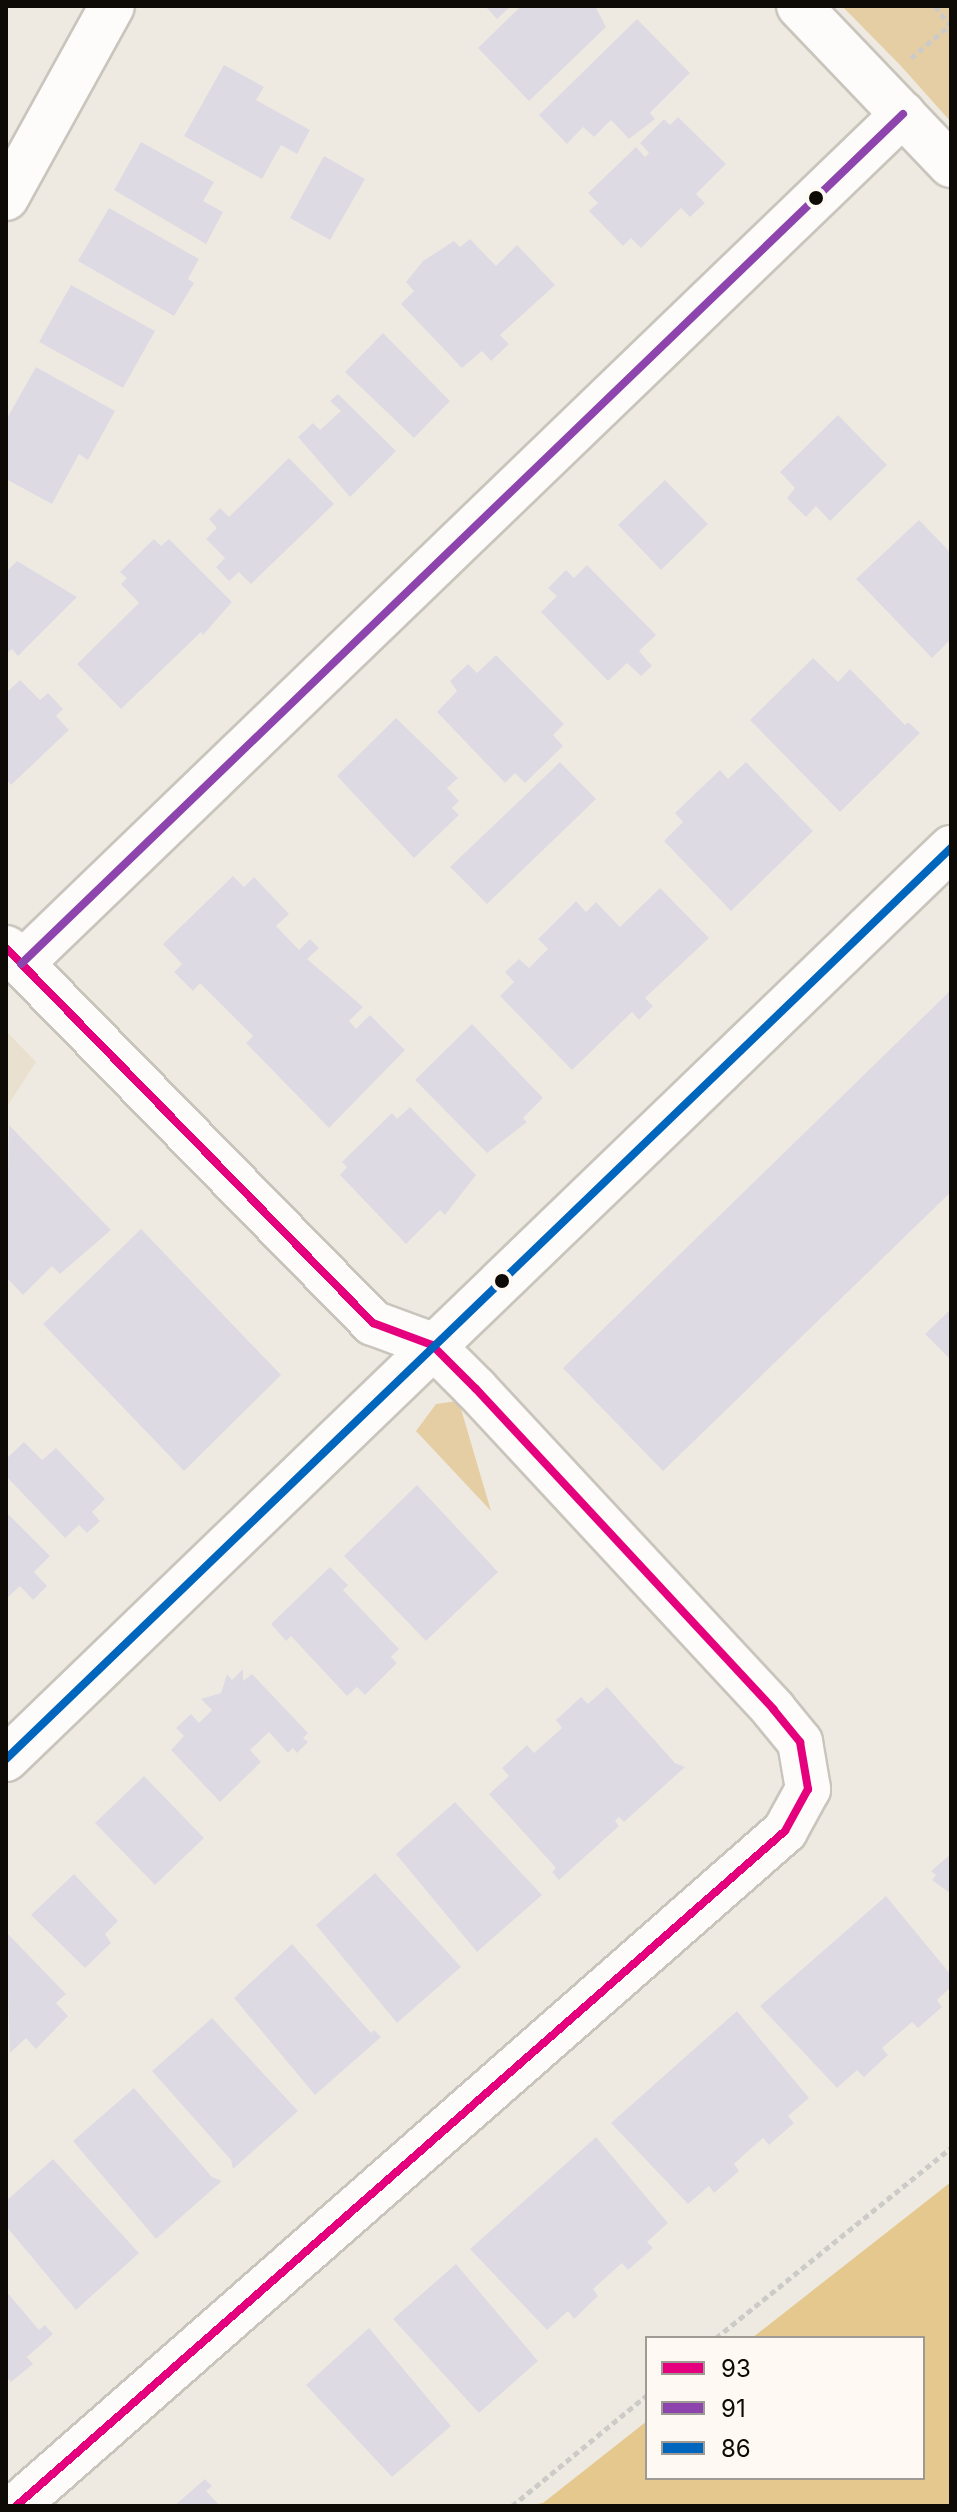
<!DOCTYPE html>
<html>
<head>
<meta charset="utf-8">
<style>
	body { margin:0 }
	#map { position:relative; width:957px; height:2512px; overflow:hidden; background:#efeae1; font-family:Inter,sans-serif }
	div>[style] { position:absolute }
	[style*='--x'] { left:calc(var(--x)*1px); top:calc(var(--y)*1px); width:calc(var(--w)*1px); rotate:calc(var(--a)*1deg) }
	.built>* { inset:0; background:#e9e0cf }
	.green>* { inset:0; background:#e5cea3 }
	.forest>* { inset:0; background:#e4c88e }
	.building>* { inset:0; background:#dedae4 }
	.path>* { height:5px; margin-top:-2.5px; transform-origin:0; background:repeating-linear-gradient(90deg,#cdcbc8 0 6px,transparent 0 10px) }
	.roads { filter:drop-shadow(2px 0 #c9c5bd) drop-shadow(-2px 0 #c9c5bd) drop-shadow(0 2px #c9c5bd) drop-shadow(0 -2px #c9c5bd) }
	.street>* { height:44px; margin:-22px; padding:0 22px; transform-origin:22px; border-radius:22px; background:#fdfcfa }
	.secondary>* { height:44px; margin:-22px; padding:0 22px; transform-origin:22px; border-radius:22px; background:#fdfcfa }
	.bus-1>* { height:8px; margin:-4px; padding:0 4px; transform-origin:4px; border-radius:4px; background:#e5007d }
	.bus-2>* { height:8px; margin:-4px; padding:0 4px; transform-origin:4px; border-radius:4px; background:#8e44ad }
	.bus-3>* { height:8px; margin:-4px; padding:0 4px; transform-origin:4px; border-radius:4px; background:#0065bd }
	.dots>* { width:22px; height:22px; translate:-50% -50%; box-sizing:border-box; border:4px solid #fefaf3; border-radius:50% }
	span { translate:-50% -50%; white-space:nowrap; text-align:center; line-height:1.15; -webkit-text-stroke:7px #fefaf3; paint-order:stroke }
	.frame { position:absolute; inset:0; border:8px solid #0e0b06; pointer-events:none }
	.legend { position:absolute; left:645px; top:2336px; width:280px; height:144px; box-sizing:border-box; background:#fefaf3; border:2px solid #9e9a94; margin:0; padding:10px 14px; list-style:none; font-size:24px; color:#0e0b06 }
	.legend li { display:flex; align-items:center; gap:16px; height:40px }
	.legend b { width:40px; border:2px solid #9e9a94 }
</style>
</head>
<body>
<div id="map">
	<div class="built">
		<div style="clip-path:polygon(6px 1031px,36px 1062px,6px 1108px)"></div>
	</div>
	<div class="green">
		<div style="clip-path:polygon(842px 6px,951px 6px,951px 122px,901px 66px)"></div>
		<div style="clip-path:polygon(457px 1401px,461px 1409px,491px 1511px,416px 1431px,436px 1404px)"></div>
	</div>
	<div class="forest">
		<div style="clip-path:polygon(951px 2182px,951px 2506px,526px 2506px,543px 2503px,647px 2421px,647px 2478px,923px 2478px,923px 2338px,752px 2338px)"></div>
	</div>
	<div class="building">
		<div style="clip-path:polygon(485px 6px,511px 6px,497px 19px)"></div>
		<div style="clip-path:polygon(521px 6px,595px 6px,606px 27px,529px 101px,478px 48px)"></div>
		<div style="clip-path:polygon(637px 19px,690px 73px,650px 113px,655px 119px,629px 139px,611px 120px,594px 137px,583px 127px,567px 144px,539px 115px)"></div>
		<div style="clip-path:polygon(224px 65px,264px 87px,256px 100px,310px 130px,297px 154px,281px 145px,262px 179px,184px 136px)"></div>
		<div style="clip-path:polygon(678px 117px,726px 164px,696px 194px,705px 203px,690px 217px,681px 208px,641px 248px,631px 238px,623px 246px,589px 211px,598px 203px,588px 193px,636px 147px,645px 157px,649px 153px,640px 143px,664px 119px,670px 125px)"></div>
		<div style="clip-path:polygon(141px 142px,214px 182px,203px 201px,223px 212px,206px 244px,114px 190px)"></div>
		<div style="clip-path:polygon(324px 156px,365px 179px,330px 240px,290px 218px)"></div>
		<div style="clip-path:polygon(109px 208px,199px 259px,188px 279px,194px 283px,174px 316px,78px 261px)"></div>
		<div style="clip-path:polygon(470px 239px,496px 266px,517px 245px,555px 285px,500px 335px,509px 344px,491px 361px,482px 351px,462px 368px,401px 304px,414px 291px,406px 282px,423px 261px,454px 241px,460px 247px)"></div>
		<div style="clip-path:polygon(71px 285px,155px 331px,123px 388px,39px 342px)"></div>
		<div style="clip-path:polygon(383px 333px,450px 401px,414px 438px,345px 372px)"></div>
		<div style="clip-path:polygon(36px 367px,115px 411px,88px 460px,79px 454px,52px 504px,6px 479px,6px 420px)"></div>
		<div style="clip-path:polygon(338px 394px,396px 451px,350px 497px,298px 437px,313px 423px,320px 430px,341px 411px,330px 401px)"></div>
		<div style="clip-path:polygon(838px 415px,887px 465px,830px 521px,816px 506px,806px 517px,787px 498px,795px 488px,780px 472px)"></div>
		<div style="clip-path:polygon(289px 458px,334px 504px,251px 584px,239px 572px,229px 581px,216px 567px,225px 558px,206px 539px,217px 528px,209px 519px,220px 508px,229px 517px)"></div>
		<div style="clip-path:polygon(665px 480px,708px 524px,661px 570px,618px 525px)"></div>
		<div style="clip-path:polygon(919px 520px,951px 553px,951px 639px,932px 658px,856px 579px)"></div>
		<div style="clip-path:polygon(154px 539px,161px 546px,169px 539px,232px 602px,203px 635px,201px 632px,121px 709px,77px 664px,139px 603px,121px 584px,127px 578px,120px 572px)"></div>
		<div style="clip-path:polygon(17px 561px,77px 597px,18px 656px,12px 649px,6px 654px,6px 572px)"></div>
		<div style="clip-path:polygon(587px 565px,656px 635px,639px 651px,652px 666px,641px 676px,627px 663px,608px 681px,541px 612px,557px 596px,548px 588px,566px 570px,574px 578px)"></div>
		<div style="clip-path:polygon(496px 655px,564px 724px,553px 735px,563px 746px,525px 783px,515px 773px,505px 783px,437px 712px,457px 691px,450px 681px,468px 664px,477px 673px)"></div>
		<div style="clip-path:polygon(813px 658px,838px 682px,850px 669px,905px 725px,908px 722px,920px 733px,840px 812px,750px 720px)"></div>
		<div style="clip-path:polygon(20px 680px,40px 700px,48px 693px,63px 709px,56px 716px,69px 730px,11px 785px,6px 779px,6px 693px)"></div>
		<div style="clip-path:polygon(396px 718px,458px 778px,447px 788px,459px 801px,452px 808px,459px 815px,414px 858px,337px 776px)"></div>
		<div style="clip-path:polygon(560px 762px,596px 799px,487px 904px,450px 867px)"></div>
		<div style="clip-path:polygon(746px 762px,813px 831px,731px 911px,664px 841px,683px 822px,675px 813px,720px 770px,728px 779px)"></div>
		<div style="clip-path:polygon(233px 876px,244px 887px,254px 877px,289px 914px,276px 926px,299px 950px,310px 939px,319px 948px,307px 959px,363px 1007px,349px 1021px,356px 1029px,370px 1015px,405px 1050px,329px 1128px,246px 1043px,253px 1036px,200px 983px,193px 991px,174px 972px,182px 964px,163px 944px)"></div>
		<div style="clip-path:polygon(660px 888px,709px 938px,645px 998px,653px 1006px,639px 1020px,632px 1012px,572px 1070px,500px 996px,514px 982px,505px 972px,519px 959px,529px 968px,548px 949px,538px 939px,576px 901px,586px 912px,596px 902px,620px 927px)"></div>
		<div style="clip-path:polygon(951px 990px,951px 1192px,663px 1471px,563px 1368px)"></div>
		<div style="clip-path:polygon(472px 1024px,543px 1098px,523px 1118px,527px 1122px,487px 1153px,415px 1080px)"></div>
		<div style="clip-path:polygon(410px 1107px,476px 1175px,445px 1215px,440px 1210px,406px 1244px,340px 1175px,347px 1167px,342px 1162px,392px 1113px,397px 1119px)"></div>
		<div style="clip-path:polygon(9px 1125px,111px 1230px,60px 1274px,52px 1266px,23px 1295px,6px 1277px)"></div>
		<div style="clip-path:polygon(141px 1229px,281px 1375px,184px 1471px,43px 1324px)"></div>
		<div style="clip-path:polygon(951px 1309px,951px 1360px,925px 1334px)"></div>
		<div style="clip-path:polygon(24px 1442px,42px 1460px,56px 1448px,105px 1499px,92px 1512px,100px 1521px,87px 1533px,79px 1525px,65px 1538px,6px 1476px,6px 1459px)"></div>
		<div style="clip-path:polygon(417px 1485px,498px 1572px,426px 1641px,344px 1556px)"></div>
		<div style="clip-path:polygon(6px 1512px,50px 1556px,34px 1572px,47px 1586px,33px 1600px,20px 1586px,6px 1599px)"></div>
		<div style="clip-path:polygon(330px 1567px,348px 1585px,343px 1590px,399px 1649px,391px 1657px,397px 1663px,365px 1695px,357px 1687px,347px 1696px,291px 1636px,286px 1641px,271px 1624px)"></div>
		<div style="clip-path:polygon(243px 1669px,243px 1681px,252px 1674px,308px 1733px,303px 1738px,308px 1742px,297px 1753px,293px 1748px,288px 1753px,269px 1732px,250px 1750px,261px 1762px,220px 1802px,171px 1750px,184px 1736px,176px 1728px,191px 1714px,199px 1723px,212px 1710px,201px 1699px,221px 1693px,227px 1674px,232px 1680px)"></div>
		<div style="clip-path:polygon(607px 1687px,675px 1763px,685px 1767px,624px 1822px,619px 1817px,615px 1821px,619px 1826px,559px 1880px,552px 1872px,556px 1868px,489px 1794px,509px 1776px,502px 1768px,527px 1745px,534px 1753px,562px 1728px,556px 1720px,581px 1697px,588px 1704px)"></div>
		<div style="clip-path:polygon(144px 1776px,204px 1838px,155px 1885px,95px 1823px)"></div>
		<div style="clip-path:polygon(455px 1802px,542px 1895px,477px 1952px,396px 1854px)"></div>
		<div style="clip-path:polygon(951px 1854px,951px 1894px,932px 1880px,936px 1875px,931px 1871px)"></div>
		<div style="clip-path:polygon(375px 1873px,461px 1967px,397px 2023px,316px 1925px)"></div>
		<div style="clip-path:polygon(74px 1874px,118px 1921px,105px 1934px,111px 1943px,85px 1968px,31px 1915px)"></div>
		<div style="clip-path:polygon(886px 1896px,951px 1975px,951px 1987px,937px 2000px,942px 2007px,918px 2028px,912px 2022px,882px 2048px,888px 2055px,864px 2077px,857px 2070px,837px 2088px,760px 2006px)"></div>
		<div style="clip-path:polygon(6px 1932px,66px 1994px,56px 2003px,68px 2016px,36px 2049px,26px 2038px,10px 2053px)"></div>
		<div style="clip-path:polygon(292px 1944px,371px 2033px,374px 2030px,381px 2037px,315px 2095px,234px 1998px)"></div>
		<div style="clip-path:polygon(737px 2011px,809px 2098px,788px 2116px,794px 2123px,769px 2145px,763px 2138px,748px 2151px,734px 2164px,739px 2171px,714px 2193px,709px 2186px,688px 2204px,611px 2123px)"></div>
		<div style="clip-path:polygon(212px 2018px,298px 2111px,233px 2169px,231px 2160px,152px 2071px)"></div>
		<div style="clip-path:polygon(134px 2088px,212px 2177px,222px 2181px,156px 2239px,73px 2141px)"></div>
		<div style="clip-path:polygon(596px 2137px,668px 2223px,647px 2242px,653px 2248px,628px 2270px,622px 2263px,593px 2289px,598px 2296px,574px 2319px,568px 2311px,547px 2330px,470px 2249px)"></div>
		<div style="clip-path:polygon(53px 2159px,139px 2253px,76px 2310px,6px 2226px,6px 2201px)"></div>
		<div style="clip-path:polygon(456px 2264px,538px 2361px,479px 2413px,393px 2319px)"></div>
		<div style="clip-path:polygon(6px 2291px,39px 2330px,45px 2325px,53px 2334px,27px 2357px,33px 2364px,11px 2382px,6px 2377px)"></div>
		<div style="clip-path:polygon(369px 2328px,451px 2426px,392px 2477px,306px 2385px)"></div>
		<div style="clip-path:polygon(205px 2479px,212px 2486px,206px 2491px,220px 2506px,174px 2506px)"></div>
	</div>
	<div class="path">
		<div style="--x:935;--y:6;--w:24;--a:52"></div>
		<div style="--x:911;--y:58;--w:51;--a:-40.2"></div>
		<div style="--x:716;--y:2338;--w:302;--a:-39"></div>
		<div style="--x:512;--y:2506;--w:175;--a:-39.4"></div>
	</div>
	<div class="roads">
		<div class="street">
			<div style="--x:6;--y:198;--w:219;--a:-61.1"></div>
			<div style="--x:6;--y:948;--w:525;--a:45.62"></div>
			<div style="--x:373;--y:1323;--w:63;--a:20.4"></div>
			<div style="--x:432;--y:1345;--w:62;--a:45"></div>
			<div style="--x:476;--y:1389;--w:437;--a:47.1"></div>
			<div style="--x:773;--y:1709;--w:43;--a:50.7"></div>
			<div style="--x:800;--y:1742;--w:48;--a:80.3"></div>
			<div style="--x:808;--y:1789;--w:48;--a:118.7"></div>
			<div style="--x:785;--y:1831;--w:1023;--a:138.72"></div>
			<div style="--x:21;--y:964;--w:1225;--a:-43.94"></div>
			<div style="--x:6;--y:1759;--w:1313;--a:-43.95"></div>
		</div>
		<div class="secondary">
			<div style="--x:799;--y:6;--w:220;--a:46.3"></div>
		</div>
	</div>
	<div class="bus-1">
		<div style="--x:6;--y:948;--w:525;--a:45.62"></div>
		<div style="--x:373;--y:1323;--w:63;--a:20.4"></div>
		<div style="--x:432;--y:1345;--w:62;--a:45"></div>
		<div style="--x:476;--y:1389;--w:437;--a:47.1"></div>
		<div style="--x:773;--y:1709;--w:43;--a:50.7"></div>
		<div style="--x:800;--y:1742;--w:48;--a:80.3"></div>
		<div style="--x:808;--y:1789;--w:48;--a:118.7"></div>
		<div style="--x:785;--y:1831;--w:1023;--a:138.72"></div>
	</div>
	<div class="bus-2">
		<div style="--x:21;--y:964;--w:1225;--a:-43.94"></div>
	</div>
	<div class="bus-3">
		<div style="--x:6;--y:1759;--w:1313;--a:-43.95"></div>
	</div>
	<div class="dots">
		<div style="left:816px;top:198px;background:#0e0b06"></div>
		<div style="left:502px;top:1281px;background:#0e0b06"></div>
	</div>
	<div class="frame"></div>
	<ul class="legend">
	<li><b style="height:10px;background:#e5007d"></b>93</li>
	<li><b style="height:10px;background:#8e44ad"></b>91</li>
	<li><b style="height:10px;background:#0065bd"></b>86</li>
	</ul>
</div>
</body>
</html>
